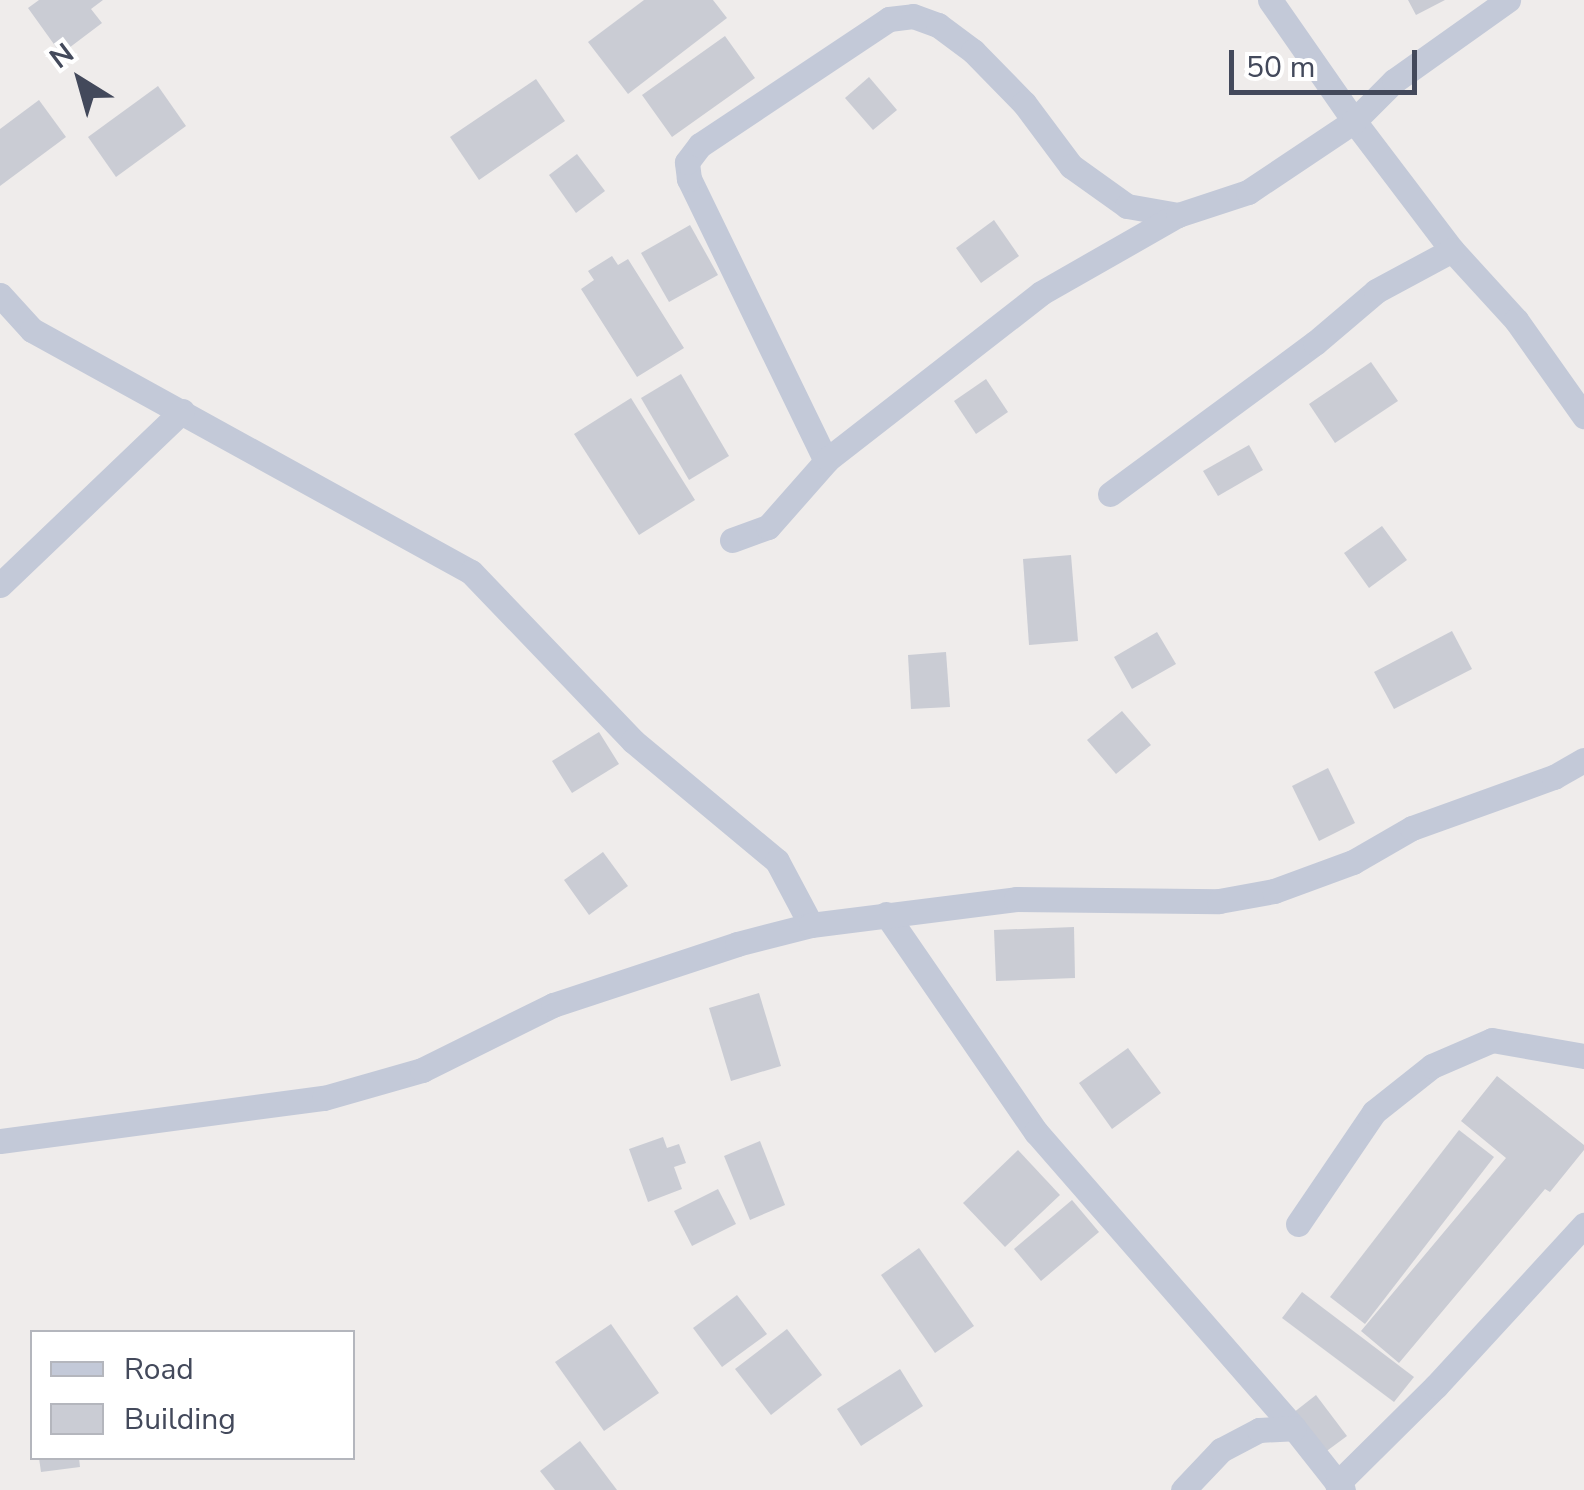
<!DOCTYPE html>
<html>
<head>
<meta charset="utf-8">
<style>
	body { margin:0 }
	#map { position:relative; width:1584px; height:1490px; overflow:hidden; background:#efeceb; font-family:"Nunito Sans",sans-serif }
	div>[style] { position:absolute }
	[style*='--x'] { left:calc(var(--x)*1px); top:calc(var(--y)*1px); width:calc(var(--w)*1px); rotate:calc(var(--a)*1deg) }
	.building>* { inset:0; background:#caccd4 }
	.minor>* { height:25px; margin:-12.5px; padding:0 12.5px; transform-origin:12.5px; border-radius:12.5px; background:#c3c9d8 }
	span { translate:-50% -50%; white-space:nowrap; text-align:center; line-height:1.15; -webkit-text-stroke:9px #fff; paint-order:stroke }
	.legend { position:absolute; left:30px; top:1330px; width:325px; height:130px; box-sizing:border-box; background:#fff; border:2px solid #b4b6bd; margin:0; padding:12px 18px; list-style:none; font-size:30px; color:#43495b }
	.legend li { display:flex; align-items:center; gap:20px; height:50px }
	.legend b { width:50px; border:2px solid #b4b6bd }
	.north { position:absolute; left:30px; top:30px; width:100px; height:100px; -webkit-text-stroke:8px #fff; paint-order:stroke; rotate:323deg; font-size:28px; font-weight:700; line-height:40px; text-align:center; color:#43495b }
	.north::after { content:''; display:block; margin:auto; width:35px; height:45px; background:#43495b; clip-path:polygon(50% 0,100% 100%,50% 72%,0 100%) }
	.scale { position:absolute; left:1229px; top:50px; width:188px; height:45px; box-sizing:border-box; border:5px solid #43495b; border-top:0; padding-left:12px; font-size:30px; line-height:35px; white-space:nowrap; color:#43495b; -webkit-text-stroke:8px #fff; paint-order:stroke }
</style>
</head>
<body>
<div id="map">
	<div class="building">
		<div style="clip-path:polygon(39px 0,103px 0,91px 9px,102px 23px,61px 54px,28px 8px)"></div>
		<div style="clip-path:polygon(644px 0,713px 0,727px 18px,628px 94px,588px 42px)"></div>
		<div style="clip-path:polygon(1408px 0,1445px 0,1416px 15px)"></div>
		<div style="clip-path:polygon(725px 36px,755px 78px,672px 137px,642px 95px)"></div>
		<div style="clip-path:polygon(869px 77px,897px 110px,873px 130px,845px 98px)"></div>
		<div style="clip-path:polygon(536px 79px,565px 121px,479px 180px,450px 137px)"></div>
		<div style="clip-path:polygon(158px 86px,186px 126px,116px 177px,88px 137px)"></div>
		<div style="clip-path:polygon(39px 100px,66px 137px,0 186px,0 129px)"></div>
		<div style="clip-path:polygon(577px 154px,605px 191px,576px 213px,549px 175px)"></div>
		<div style="clip-path:polygon(994px 220px,1019px 256px,981px 283px,956px 248px)"></div>
		<div style="clip-path:polygon(690px 225px,718px 275px,669px 302px,641px 253px)"></div>
		<div style="clip-path:polygon(612px 256px,618px 265px,628px 259px,684px 348px,637px 377px,581px 289px,594px 280px,588px 271px)"></div>
		<div style="clip-path:polygon(1371px 362px,1398px 401px,1335px 443px,1309px 404px)"></div>
		<div style="clip-path:polygon(681px 374px,729px 456px,689px 480px,641px 398px)"></div>
		<div style="clip-path:polygon(986px 379px,1008px 412px,976px 434px,954px 401px)"></div>
		<div style="clip-path:polygon(631px 398px,695px 500px,639px 535px,574px 434px)"></div>
		<div style="clip-path:polygon(1249px 445px,1263px 470px,1218px 496px,1203px 471px)"></div>
		<div style="clip-path:polygon(1382px 526px,1407px 560px,1369px 588px,1344px 553px)"></div>
		<div style="clip-path:polygon(1071px 555px,1078px 641px,1029px 645px,1023px 559px)"></div>
		<div style="clip-path:polygon(1452px 631px,1472px 669px,1394px 709px,1374px 672px)"></div>
		<div style="clip-path:polygon(1157px 632px,1176px 664px,1132px 689px,1114px 657px)"></div>
		<div style="clip-path:polygon(946px 652px,950px 707px,911px 709px,908px 655px)"></div>
		<div style="clip-path:polygon(1122px 711px,1151px 745px,1116px 774px,1087px 740px)"></div>
		<div style="clip-path:polygon(599px 732px,619px 764px,572px 793px,552px 761px)"></div>
		<div style="clip-path:polygon(1328px 768px,1355px 823px,1319px 841px,1292px 786px)"></div>
		<div style="clip-path:polygon(603px 852px,628px 886px,589px 915px,564px 880px)"></div>
		<div style="clip-path:polygon(1074px 927px,1075px 978px,996px 981px,994px 930px)"></div>
		<div style="clip-path:polygon(759px 993px,781px 1066px,731px 1081px,709px 1008px)"></div>
		<div style="clip-path:polygon(1128px 1048px,1161px 1093px,1112px 1129px,1079px 1083px)"></div>
		<div style="clip-path:polygon(1497px 1076px,1584px 1145px,1584px 1150px,1550px 1192px,1545px 1189px,1399px 1363px,1361px 1331px,1506px 1158px,1461px 1121px)"></div>
		<div style="clip-path:polygon(1459px 1130px,1494px 1157px,1365px 1324px,1330px 1297px)"></div>
		<div style="clip-path:polygon(663px 1137px,667px 1148px,679px 1144px,686px 1163px,674px 1167px,682px 1189px,648px 1202px,629px 1149px)"></div>
		<div style="clip-path:polygon(760px 1141px,785px 1205px,750px 1220px,724px 1156px)"></div>
		<div style="clip-path:polygon(1018px 1150px,1060px 1195px,1005px 1247px,963px 1203px)"></div>
		<div style="clip-path:polygon(718px 1189px,736px 1224px,692px 1246px,674px 1211px)"></div>
		<div style="clip-path:polygon(1072px 1200px,1099px 1232px,1041px 1281px,1014px 1249px)"></div>
		<div style="clip-path:polygon(919px 1248px,974px 1326px,935px 1353px,881px 1275px)"></div>
		<div style="clip-path:polygon(1302px 1292px,1414px 1377px,1394px 1402px,1282px 1318px)"></div>
		<div style="clip-path:polygon(737px 1295px,767px 1334px,722px 1367px,693px 1328px)"></div>
		<div style="clip-path:polygon(611px 1324px,659px 1393px,604px 1431px,555px 1362px)"></div>
		<div style="clip-path:polygon(787px 1329px,822px 1375px,771px 1415px,735px 1369px)"></div>
		<div style="clip-path:polygon(900px 1369px,923px 1406px,861px 1446px,837px 1409px)"></div>
		<div style="clip-path:polygon(1316px 1395px,1347px 1436px,1324px 1453px,1293px 1413px)"></div>
		<div style="clip-path:polygon(580px 1441px,617px 1490px,555px 1490px,540px 1471px)"></div>
		<div style="clip-path:polygon(39px 1458px,79px 1458px,80px 1467px,41px 1472px)"></div>
	</div>
	<div class="minor">
		<div style="--x:1270;--y:0;--w:147;--a:55.2"></div>
		<div style="--x:1354;--y:121;--w:162;--a:52.8"></div>
		<div style="--x:1452;--y:250;--w:95;--a:47.6"></div>
		<div style="--x:1516;--y:320;--w:118;--a:54.7"></div>
		<div style="--x:0;--y:295;--w:47;--a:47.6"></div>
		<div style="--x:32;--y:330;--w:501;--a:28.87"></div>
		<div style="--x:471;--y:572;--w:234;--a:46.2"></div>
		<div style="--x:633;--y:741;--w:187;--a:39.8"></div>
		<div style="--x:777;--y:861;--w:72;--a:62"></div>
		<div style="--x:826;--y:461;--w:314;--a:-115.9"></div>
		<div style="--x:689;--y:179;--w:17;--a:-97"></div>
		<div style="--x:687;--y:162;--w:21;--a:-53"></div>
		<div style="--x:700;--y:145;--w:227;--a:-33.7"></div>
		<div style="--x:889;--y:19;--w:24;--a:-7"></div>
		<div style="--x:913;--y:16;--w:27;--a:20"></div>
		<div style="--x:938;--y:25;--w:44;--a:36.6"></div>
		<div style="--x:973;--y:51;--w:73;--a:45.6"></div>
		<div style="--x:1024;--y:103;--w:79;--a:53.3"></div>
		<div style="--x:1071;--y:166;--w:69;--a:35.5"></div>
		<div style="--x:1127;--y:206;--w:52;--a:10"></div>
		<div style="--x:1110;--y:494;--w:255;--a:-36.4"></div>
		<div style="--x:1315;--y:343;--w:80;--a:-40.4"></div>
		<div style="--x:1376;--y:291;--w:86;--a:-28.3"></div>
		<div style="--x:732;--y:540;--w:38;--a:-20"></div>
		<div style="--x:768;--y:527;--w:91;--a:-48.6"></div>
		<div style="--x:828;--y:459;--w:270;--a:-37.9"></div>
		<div style="--x:1041;--y:293;--w:158;--a:-29.7"></div>
		<div style="--x:1178;--y:215;--w:74;--a:-18.2"></div>
		<div style="--x:1248;--y:192;--w:128;--a:-33.8"></div>
		<div style="--x:1354;--y:121;--w:57;--a:-45"></div>
		<div style="--x:1394;--y:81;--w:140;--a:-35.4"></div>
		<div style="--x:0;--y:585;--w:252;--a:-43.7"></div>
		<div style="--x:886;--y:914;--w:265;--a:55.5"></div>
		<div style="--x:1036;--y:1132;--w:393;--a:48.9"></div>
		<div style="--x:1294;--y:1428;--w:79;--a:51.7"></div>
		<div style="--x:0;--y:1141;--w:327;--a:-7.6"></div>
		<div style="--x:324;--y:1098;--w:102;--a:-15.9"></div>
		<div style="--x:422;--y:1070;--w:146;--a:-26.4"></div>
		<div style="--x:553;--y:1005;--w:194;--a:-18.3"></div>
		<div style="--x:737;--y:944;--w:76;--a:-14.4"></div>
		<div style="--x:811;--y:925;--w:207;--a:-7.2"></div>
		<div style="--x:1016;--y:899;--w:203;--a:0.6"></div>
		<div style="--x:1219;--y:901;--w:56;--a:-10.3"></div>
		<div style="--x:1274;--y:891;--w:84;--a:-20.2"></div>
		<div style="--x:1353;--y:862;--w:68;--a:-30"></div>
		<div style="--x:1412;--y:828;--w:151;--a:-19.8"></div>
		<div style="--x:1554;--y:777;--w:34;--a:-30"></div>
		<div style="--x:1298;--y:1224;--w:135;--a:-55.8"></div>
		<div style="--x:1374;--y:1112;--w:74;--a:-38.4"></div>
		<div style="--x:1432;--y:1066;--w:65;--a:-23.4"></div>
		<div style="--x:1492;--y:1040;--w:93;--a:9.9"></div>
		<div style="--x:1337;--y:1484;--w:139;--a:-44.7"></div>
		<div style="--x:1436;--y:1386;--w:219;--a:-47.4"></div>
		<div style="--x:1183;--y:1490;--w:55;--a:-46.5"></div>
		<div style="--x:1221;--y:1450;--w:43;--a:-27.8"></div>
		<div style="--x:1259;--y:1430;--w:35;--a:-3"></div>
	</div>
	<ul class="legend">
	<li><b style="height:12px;background:#c3c9d8"></b>Road</li>
	<li><b style="height:28px;background:#caccd4"></b>Building</li>
	</ul>
	<div class="north">N</div>
	<div class="scale">50 m</div>
</div>
</body>
</html>
